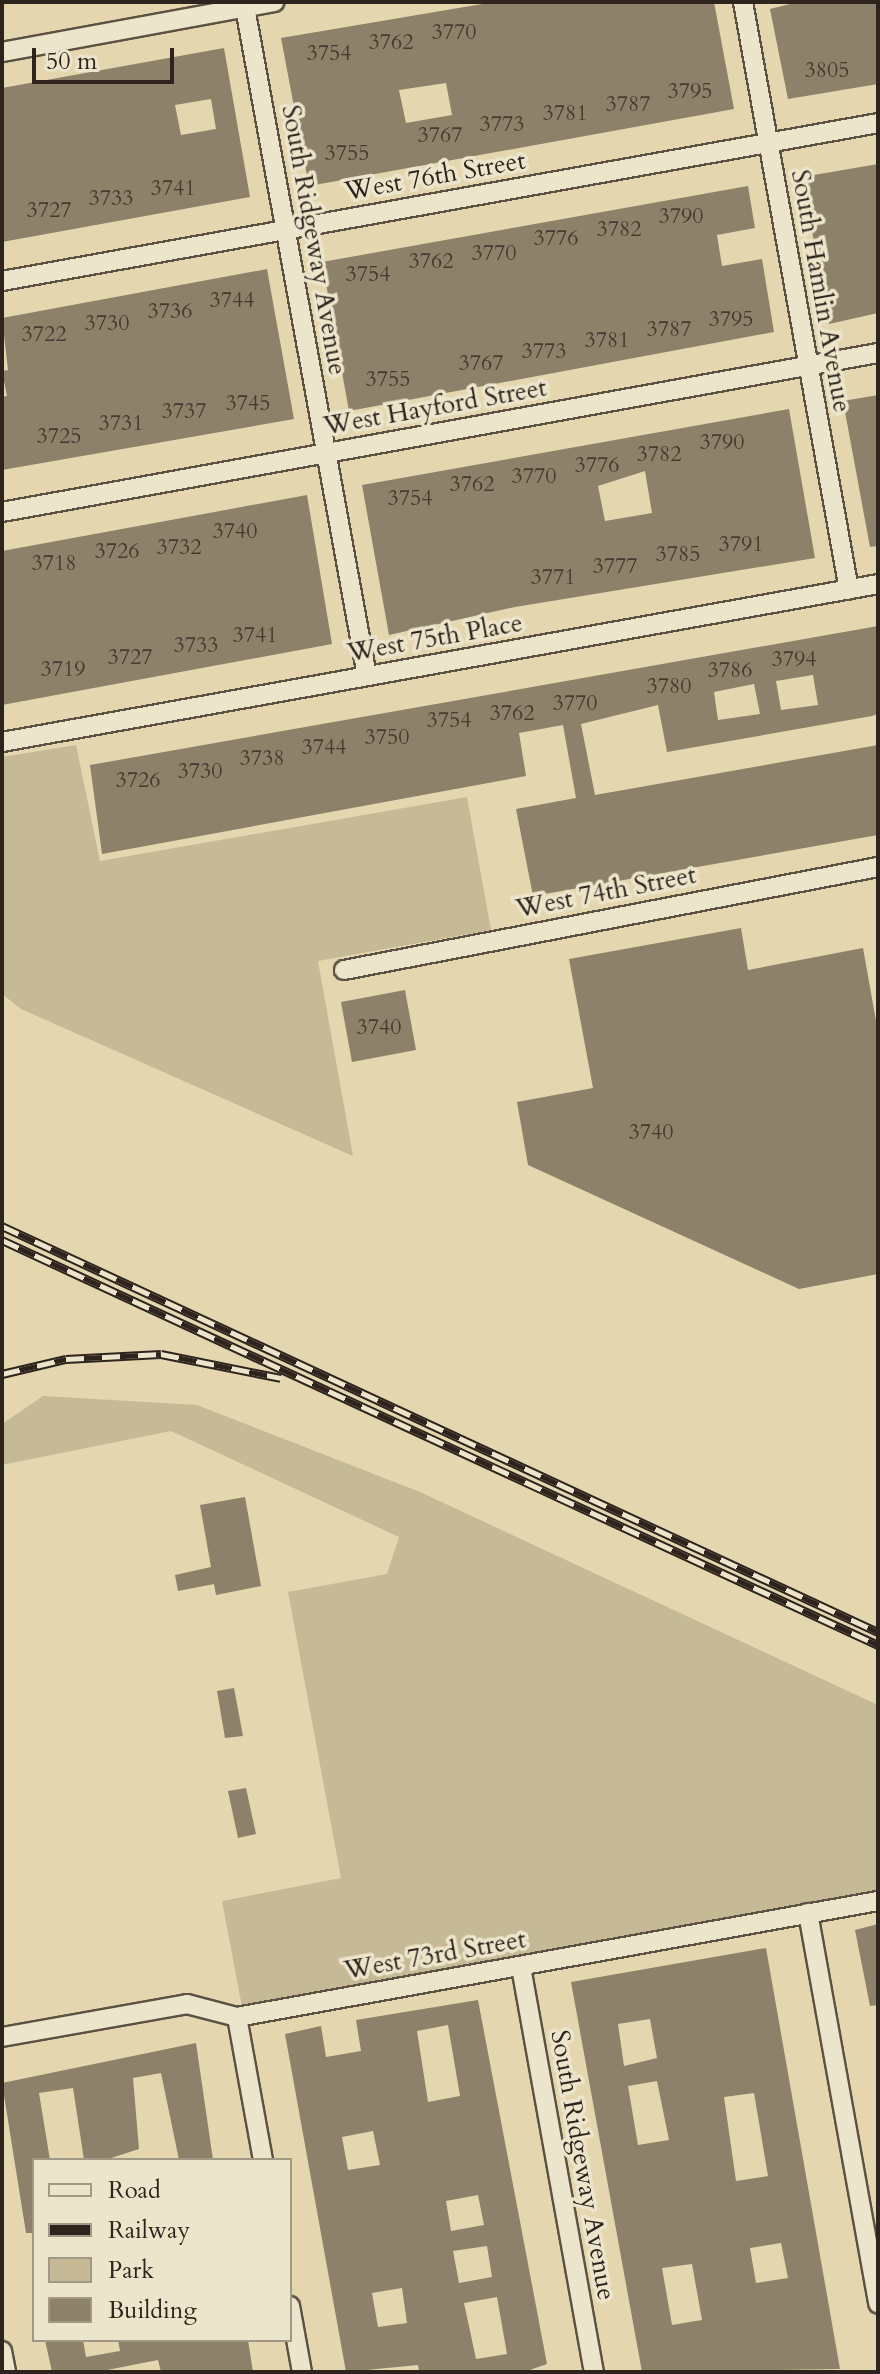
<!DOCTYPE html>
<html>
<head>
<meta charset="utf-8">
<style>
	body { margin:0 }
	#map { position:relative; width:880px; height:2374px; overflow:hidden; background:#e4d7af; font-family:Cardo,serif }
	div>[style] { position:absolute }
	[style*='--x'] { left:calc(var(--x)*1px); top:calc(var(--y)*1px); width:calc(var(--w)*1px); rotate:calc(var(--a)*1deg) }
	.green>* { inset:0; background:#c5b996 }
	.building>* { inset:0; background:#8d8169 }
	.roads { filter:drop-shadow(2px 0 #5c5142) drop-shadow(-2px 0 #5c5142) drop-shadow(0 2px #5c5142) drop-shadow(0 -2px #5c5142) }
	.minor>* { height:18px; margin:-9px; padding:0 9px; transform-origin:9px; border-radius:9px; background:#ede5cb }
	.rail>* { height:9px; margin-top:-4.5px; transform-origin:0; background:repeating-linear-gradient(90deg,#ede5cb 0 18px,#2f241d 0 36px); box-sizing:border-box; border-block:2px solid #2f241d }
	span { translate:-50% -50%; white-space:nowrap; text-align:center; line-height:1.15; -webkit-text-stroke:7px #ede5cb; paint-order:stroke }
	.number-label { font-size:22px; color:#463b30 }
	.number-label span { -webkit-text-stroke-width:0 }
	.street-label { font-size:26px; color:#2f241d }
	.frame { position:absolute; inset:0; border:4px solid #2f241d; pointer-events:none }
	.legend { position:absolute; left:32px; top:2158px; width:260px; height:184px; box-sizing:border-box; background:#ede5cb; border:2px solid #a19885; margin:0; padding:10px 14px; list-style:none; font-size:24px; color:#2f241d }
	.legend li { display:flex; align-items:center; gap:16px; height:40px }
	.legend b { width:40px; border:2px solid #a19885 }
	.scale { position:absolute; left:32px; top:48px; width:142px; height:36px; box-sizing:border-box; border:4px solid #2f241d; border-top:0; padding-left:10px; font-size:24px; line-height:28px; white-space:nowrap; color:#2f241d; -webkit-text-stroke:6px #ede5cb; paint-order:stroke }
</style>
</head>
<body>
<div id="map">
	<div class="green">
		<div style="clip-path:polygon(76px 745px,100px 861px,467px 797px,491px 930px,318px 961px,353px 1156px,21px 1009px,2px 994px,2px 757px)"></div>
		<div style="clip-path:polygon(43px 1396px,197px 1405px,420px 1492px,878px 1705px,878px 1896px,242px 2007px,222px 1901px,341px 1878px,288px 1592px,387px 1574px,399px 1537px,171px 1431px,2px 1465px,2px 1424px)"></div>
	</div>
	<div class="building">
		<div style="clip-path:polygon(evenodd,494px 2px,714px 2px,734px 109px,309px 186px,281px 38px,494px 2px,446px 83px,452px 115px,406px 123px,399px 90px,446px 83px)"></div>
		<div style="clip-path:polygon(798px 2px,878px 2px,878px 84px,788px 99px,770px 9px)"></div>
		<div style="clip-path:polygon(evenodd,224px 48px,250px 197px,2px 242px,2px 88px,224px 48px,211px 99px,216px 129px,181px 135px,175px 105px,211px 99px)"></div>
		<div style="clip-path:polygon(878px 164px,878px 313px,829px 324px,802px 177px)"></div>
		<div style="clip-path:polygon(748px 186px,755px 228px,717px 235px,722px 266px,762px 259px,774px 332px,349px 411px,322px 262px)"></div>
		<div style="clip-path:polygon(267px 269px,294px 419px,2px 470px,2px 397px,7px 396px,2px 371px,8px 370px,2px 318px)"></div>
		<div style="clip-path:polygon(878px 395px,878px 546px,870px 547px,843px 401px)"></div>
		<div style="clip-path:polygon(evenodd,789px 409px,815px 558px,515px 607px,389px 635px,362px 485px,789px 409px,645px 471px,652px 513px,605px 521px,598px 486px,645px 471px)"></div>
		<div style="clip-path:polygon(307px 495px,332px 644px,2px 705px,2px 551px)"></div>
		<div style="clip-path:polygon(evenodd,878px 626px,878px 714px,872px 716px,667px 752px,658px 705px,581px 724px,595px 795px,878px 745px,878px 835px,533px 896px,516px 809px,576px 798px,563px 725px,519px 733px,526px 776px,102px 854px,90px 765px,878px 626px,813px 675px,818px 705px,781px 710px,776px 681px,813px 675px,878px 626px,754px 684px,760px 714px,718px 720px,714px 692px,754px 684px)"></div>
		<div style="clip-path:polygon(741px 928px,748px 970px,863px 948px,878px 1032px,878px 1274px,799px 1289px,528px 1165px,517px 1102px,593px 1088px,569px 959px)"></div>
		<div style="clip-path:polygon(405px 990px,416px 1050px,352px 1062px,341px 1002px)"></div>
		<div style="clip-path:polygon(245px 1497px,261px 1586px,216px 1595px,214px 1584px,178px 1591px,175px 1575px,211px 1567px,200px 1505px)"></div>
		<div style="clip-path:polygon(234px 1688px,243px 1736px,225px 1738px,217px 1691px)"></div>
		<div style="clip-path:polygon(246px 1788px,256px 1834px,238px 1838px,228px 1791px)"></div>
		<div style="clip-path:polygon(878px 1924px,878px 2005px,870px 2006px,855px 1930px)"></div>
		<div style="clip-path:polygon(evenodd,766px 1948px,840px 2369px,642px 2372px,571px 1982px,766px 1948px,650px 2019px,657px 2058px,624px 2066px,618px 2024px,650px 2019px,766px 1948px,657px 2081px,669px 2140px,638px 2145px,628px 2086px,657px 2081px,766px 1948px,754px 2093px,768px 2176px,736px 2181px,724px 2097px,754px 2093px,766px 1948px,781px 2243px,788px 2278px,756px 2283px,750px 2248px,781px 2243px,766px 1948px,692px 2264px,702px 2320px,672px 2325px,662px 2268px,692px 2264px)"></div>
		<div style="clip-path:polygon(evenodd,478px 2000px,547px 2364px,524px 2372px,419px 2372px,418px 2365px,346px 2372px,285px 2034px,321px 2026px,326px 2057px,361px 2051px,356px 2020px,478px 2000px,448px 2025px,460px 2096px,428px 2102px,417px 2031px,448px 2025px,478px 2000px,373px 2131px,380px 2165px,348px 2170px,342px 2137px,373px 2131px,478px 2000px,478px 2195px,484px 2225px,451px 2231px,446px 2201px,478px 2195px,478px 2000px,487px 2246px,492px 2277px,459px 2283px,453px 2251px,487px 2246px,478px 2000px,402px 2288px,407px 2323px,378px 2327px,372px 2293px,402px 2288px,478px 2000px,497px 2297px,507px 2354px,476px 2359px,464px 2303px,497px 2297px)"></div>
		<div style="clip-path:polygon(196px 2043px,213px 2160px,179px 2160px,161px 2073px,133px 2078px,139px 2149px,105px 2160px,84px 2160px,73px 2088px,39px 2093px,50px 2160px,34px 2160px,34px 2233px,26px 2233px,2px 2083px)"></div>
		<div style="clip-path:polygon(45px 2340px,83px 2340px,86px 2357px,120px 2351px,118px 2340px,248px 2340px,253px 2372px,161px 2372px,158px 2360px,97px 2372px,52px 2372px)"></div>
	</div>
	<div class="roads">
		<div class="minor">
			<div style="--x:244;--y:2;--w:685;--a:79.66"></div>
			<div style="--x:743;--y:2;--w:597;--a:79.78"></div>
			<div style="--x:2;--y:52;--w:277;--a:-10.4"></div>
			<div style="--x:2;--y:281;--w:890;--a:-10.22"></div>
			<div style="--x:2;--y:512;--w:890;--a:-10.29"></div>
			<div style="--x:2;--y:742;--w:890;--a:-10.22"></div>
			<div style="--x:344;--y:970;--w:544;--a:-10.92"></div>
			<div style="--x:808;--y:1913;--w:397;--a:79.8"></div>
			<div style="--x:521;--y:1967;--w:412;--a:79.8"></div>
			<div style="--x:237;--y:2017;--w:145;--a:79.7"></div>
			<div style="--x:2;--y:2037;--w:188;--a:-10.1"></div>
			<div style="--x:187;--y:2004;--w:52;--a:14.6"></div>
			<div style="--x:237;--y:2017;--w:651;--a:-10.26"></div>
			<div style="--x:290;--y:2306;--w:67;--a:79.7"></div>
			<div style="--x:2;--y:2351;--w:21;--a:79"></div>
		</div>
	</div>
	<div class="rail">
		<div style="--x:2;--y:1226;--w:966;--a:24.87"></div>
		<div style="--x:2;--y:1240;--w:965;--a:24.81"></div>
		<div style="--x:2;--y:1374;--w:66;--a:-13.2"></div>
		<div style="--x:66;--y:1359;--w:95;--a:-3"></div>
		<div style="--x:161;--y:1354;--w:122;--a:11.3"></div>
	</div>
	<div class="number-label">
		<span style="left:454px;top:33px">3770</span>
		<span style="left:391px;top:43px">3762</span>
		<span style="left:329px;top:54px">3754</span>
		<span style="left:827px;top:71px">3805</span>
		<span style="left:690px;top:92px">3795</span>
		<span style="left:628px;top:105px">3787</span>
		<span style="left:565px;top:114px">3781</span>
		<span style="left:502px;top:125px">3773</span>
		<span style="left:440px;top:136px">3767</span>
		<span style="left:347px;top:154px">3755</span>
		<span style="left:173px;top:189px">3741</span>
		<span style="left:111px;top:199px">3733</span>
		<span style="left:49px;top:211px">3727</span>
		<span style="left:681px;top:217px">3790</span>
		<span style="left:619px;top:230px">3782</span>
		<span style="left:556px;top:239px">3776</span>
		<span style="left:494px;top:254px">3770</span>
		<span style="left:431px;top:262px">3762</span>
		<span style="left:368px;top:275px">3754</span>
		<span style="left:232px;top:301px">3744</span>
		<span style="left:170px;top:312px">3736</span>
		<span style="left:731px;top:320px">3795</span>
		<span style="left:107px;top:324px">3730</span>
		<span style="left:669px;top:330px">3787</span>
		<span style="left:44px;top:335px">3722</span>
		<span style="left:607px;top:341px">3781</span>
		<span style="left:544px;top:352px">3773</span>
		<span style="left:481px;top:364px">3767</span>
		<span style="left:388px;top:380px">3755</span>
		<span style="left:248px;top:404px">3745</span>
		<span style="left:184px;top:412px">3737</span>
		<span style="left:121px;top:424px">3731</span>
		<span style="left:59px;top:437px">3725</span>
		<span style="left:722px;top:443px">3790</span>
		<span style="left:659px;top:455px">3782</span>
		<span style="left:597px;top:466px">3776</span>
		<span style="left:534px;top:477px">3770</span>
		<span style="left:472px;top:485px">3762</span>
		<span style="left:410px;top:499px">3754</span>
		<span style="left:235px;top:532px">3740</span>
		<span style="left:741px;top:545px">3791</span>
		<span style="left:179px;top:548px">3732</span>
		<span style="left:117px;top:552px">3726</span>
		<span style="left:678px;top:555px">3785</span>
		<span style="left:54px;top:564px">3718</span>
		<span style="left:615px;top:567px">3777</span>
		<span style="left:553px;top:578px">3771</span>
		<span style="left:255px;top:636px">3741</span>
		<span style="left:196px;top:646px">3733</span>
		<span style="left:130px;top:658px">3727</span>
		<span style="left:794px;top:660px">3794</span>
		<span style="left:63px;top:670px">3719</span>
		<span style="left:730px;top:671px">3786</span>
		<span style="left:669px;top:687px">3780</span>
		<span style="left:575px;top:704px">3770</span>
		<span style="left:512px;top:714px">3762</span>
		<span style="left:449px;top:721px">3754</span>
		<span style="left:387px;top:738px">3750</span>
		<span style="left:324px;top:748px">3744</span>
		<span style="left:262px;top:759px">3738</span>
		<span style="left:200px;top:772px">3730</span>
		<span style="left:138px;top:781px">3726</span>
		<span style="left:379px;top:1028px">3740</span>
		<span style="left:651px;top:1133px">3740</span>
	</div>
	<div class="street-label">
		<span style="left:435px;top:176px;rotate:-10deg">West 76th Street</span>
		<span style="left:314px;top:240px;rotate:80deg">South Ridgeway Avenue</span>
		<span style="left:821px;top:291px;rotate:80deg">South Hamlin Avenue</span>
		<span style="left:435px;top:407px;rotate:-10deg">West Hayford Street</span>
		<span style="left:435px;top:638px;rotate:-10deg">West 75th Place</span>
		<span style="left:606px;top:892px;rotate:-11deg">West 74th Street</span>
		<span style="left:435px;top:1955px;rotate:-10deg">West 73rd Street</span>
		<span style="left:583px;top:2165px;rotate:80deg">South Ridgeway Avenue</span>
	</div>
	<div class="frame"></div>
	<ul class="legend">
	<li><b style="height:10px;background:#ede5cb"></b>Road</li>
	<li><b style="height:10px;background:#2f241d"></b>Railway</li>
	<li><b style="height:22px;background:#c5b996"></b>Park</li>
	<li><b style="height:22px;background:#8d8169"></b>Building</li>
	</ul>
	<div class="scale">50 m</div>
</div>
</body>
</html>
